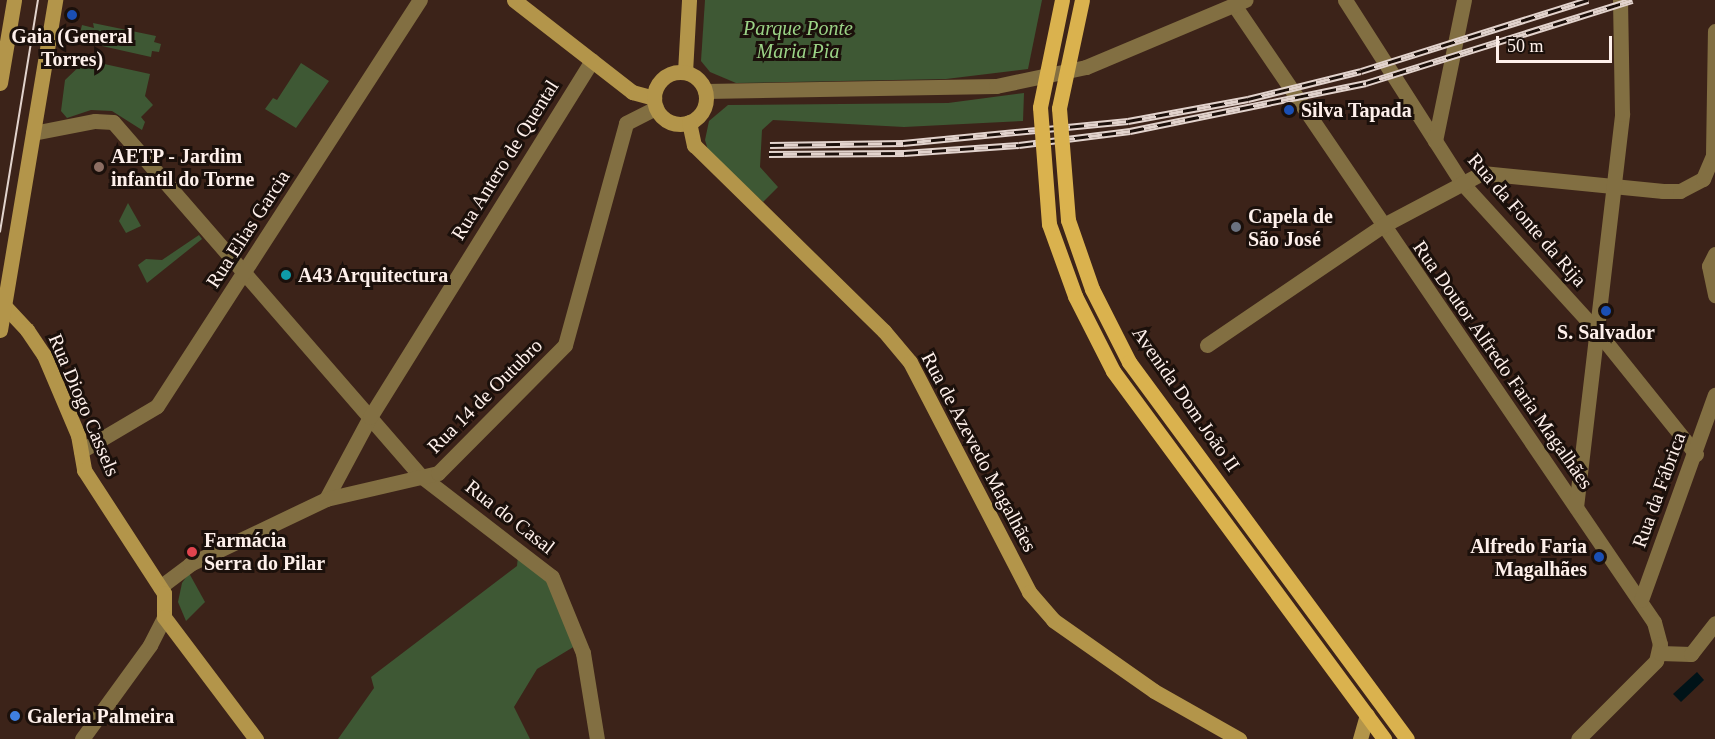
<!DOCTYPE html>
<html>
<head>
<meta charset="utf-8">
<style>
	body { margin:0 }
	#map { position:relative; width:1715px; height:739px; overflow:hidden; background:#3c2319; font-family:"Times New Roman",serif }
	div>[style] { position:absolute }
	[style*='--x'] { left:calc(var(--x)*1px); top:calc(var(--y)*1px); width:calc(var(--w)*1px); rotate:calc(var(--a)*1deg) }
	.green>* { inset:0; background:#3e5834 }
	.water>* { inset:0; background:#001318 }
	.street>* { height:15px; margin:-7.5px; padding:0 7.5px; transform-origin:7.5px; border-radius:7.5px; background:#826f42 }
	.secondary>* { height:15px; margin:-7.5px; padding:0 7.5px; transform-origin:7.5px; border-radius:7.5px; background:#b3954a }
	.secondary>.ring { margin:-7.5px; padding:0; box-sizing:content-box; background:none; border:15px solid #b3954a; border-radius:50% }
	.primary>* { height:15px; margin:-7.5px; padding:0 7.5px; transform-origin:7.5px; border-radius:7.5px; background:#dab24e }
	.tram>* { height:1.5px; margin:-0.75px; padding:0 0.75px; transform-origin:0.75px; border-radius:0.75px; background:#e2d3cd }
	.rail>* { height:7px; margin-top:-3.5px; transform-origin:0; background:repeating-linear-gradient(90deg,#1b100b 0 14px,#e2d3cd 0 28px); box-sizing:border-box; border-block:2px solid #e2d3cd }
	.primary-bridge>* { height:15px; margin:-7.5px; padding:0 7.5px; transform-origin:7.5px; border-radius:7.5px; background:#dab24e }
	.dots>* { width:16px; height:16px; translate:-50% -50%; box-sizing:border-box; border:3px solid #1b100b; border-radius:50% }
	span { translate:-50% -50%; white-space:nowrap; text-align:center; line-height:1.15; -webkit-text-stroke:6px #1b100b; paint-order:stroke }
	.park-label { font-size:20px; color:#9bd386; font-style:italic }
	.poi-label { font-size:20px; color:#fef0eb; font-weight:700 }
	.left { translate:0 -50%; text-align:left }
	.right { translate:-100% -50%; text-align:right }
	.street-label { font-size:20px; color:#fef0eb }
	.scale { position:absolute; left:1496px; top:36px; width:116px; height:27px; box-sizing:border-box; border:3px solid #fef0eb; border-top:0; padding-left:8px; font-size:18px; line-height:21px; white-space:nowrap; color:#fef0eb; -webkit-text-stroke:4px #1b100b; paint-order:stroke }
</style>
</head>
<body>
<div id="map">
	<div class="green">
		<div style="clip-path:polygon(705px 0,1042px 0,1028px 69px,946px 79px,736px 83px,710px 72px,701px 61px)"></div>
		<div style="clip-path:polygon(93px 23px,156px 36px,154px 42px,161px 44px,159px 52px,152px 51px,151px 57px,93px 44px,93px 40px,79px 37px,82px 25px,94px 28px)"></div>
		<div style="clip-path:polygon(86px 60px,150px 74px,145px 96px,153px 105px,141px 117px,145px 122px,142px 130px,112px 111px,91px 110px,67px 118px,61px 111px,65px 80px)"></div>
		<div style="clip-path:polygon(301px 63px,329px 81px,296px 128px,265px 109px,273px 98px,277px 100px)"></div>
		<div style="clip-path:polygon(1024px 93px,1023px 121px,904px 127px,773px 120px,762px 130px,760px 167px,778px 187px,763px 202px,708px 150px,705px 140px,709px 121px,728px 105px,948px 103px)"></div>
		<div style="clip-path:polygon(128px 203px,141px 226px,126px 233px,119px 221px)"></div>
		<div style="clip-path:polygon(199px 235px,202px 239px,147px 283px,138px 265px,146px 259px,162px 260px)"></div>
		<div style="clip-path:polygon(518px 556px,548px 579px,575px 646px,537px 669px,514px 707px,530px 739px,338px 739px,374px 688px,371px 677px,517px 566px)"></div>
		<div style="clip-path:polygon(189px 573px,205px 602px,186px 621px,178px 602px,182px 583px)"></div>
	</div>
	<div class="water">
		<div style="clip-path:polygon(1697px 672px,1704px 680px,1681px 702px,1673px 694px)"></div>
	</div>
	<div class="street">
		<div style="--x:1345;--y:0;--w:217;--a:57.4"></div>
		<div style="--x:1462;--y:183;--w:200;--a:47.6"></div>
		<div style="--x:1597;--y:331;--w:158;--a:51.2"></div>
		<div style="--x:1234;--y:5;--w:746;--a:55.76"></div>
		<div style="--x:1654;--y:622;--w:23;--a:75"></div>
		<div style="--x:1660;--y:644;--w:17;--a:103"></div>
		<div style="--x:1656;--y:661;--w:110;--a:135"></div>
		<div style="--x:705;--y:91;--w:291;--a:-1"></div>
		<div style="--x:996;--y:86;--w:92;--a:-11.9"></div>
		<div style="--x:1086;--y:67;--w:173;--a:-22.8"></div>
		<div style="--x:33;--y:133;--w:63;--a:-11"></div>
		<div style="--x:95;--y:121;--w:18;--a:3"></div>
		<div style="--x:113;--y:122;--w:469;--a:49"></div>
		<div style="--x:421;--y:476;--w:165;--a:37.6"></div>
		<div style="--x:552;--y:577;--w:82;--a:67.8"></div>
		<div style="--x:583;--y:653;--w:87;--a:80.8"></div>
		<div style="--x:1435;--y:141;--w:144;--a:-78.4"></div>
		<div style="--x:1715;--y:254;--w:13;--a:117"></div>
		<div style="--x:1709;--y:266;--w:30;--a:78"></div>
		<div style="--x:1207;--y:345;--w:212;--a:-34.2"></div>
		<div style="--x:1382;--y:226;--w:113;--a:-27.9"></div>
		<div style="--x:1482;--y:173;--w:182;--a:5.7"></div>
		<div style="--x:1663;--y:191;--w:17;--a:0"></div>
		<div style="--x:1680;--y:191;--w:26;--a:-28"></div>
		<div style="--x:1703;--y:179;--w:26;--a:-67"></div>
		<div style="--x:1713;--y:155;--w:124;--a:-89.1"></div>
		<div style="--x:81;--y:451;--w:88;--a:-30.6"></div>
		<div style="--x:157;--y:406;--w:484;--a:-57.1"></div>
		<div style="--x:326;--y:499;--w:93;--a:-61.8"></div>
		<div style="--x:370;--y:417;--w:420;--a:-58.1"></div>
		<div style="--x:1576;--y:507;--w:396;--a:-83.3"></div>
		<div style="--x:1622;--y:114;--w:114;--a:-91"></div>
		<div style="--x:160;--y:587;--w:38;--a:-37"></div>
		<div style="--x:190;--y:564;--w:151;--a:-25.5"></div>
		<div style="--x:326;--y:499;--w:115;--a:-13.1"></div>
		<div style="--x:438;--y:473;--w:180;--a:-45.2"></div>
		<div style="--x:565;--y:345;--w:230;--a:-74.6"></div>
		<div style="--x:626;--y:123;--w:34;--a:-27"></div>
		<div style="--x:1641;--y:600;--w:218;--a:-70.2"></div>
		<div style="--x:1660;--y:653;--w:31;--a:2"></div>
		<div style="--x:1691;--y:654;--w:39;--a:-52"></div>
		<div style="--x:82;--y:739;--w:116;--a:-54.1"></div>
		<div style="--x:150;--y:645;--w:31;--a:-63"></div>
	</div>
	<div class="secondary">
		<div style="--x:514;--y:0;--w:150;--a:37.9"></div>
		<div style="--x:632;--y:92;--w:23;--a:15"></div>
		<div style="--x:685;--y:72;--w:72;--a:-86.8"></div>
		<div class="ring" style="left:654px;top:72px;width:37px;height:37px"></div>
		<div style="--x:0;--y:83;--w:84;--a:-80.4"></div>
		<div style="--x:689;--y:122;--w:24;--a:78"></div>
		<div style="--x:694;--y:145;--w:266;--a:44.4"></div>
		<div style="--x:884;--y:331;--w:40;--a:50"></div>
		<div style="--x:910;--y:362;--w:259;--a:62.6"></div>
		<div style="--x:1029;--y:592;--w:37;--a:49"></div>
		<div style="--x:1053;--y:620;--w:123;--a:35.1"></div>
		<div style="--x:1154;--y:691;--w:98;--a:29.5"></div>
		<div style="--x:0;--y:301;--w:40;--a:47"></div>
		<div style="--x:27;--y:330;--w:30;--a:56"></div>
		<div style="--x:44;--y:355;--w:87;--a:67"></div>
		<div style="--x:78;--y:435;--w:36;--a:80"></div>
		<div style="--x:84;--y:470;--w:147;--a:57"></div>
		<div style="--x:164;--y:593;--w:24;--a:90"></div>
		<div style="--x:164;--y:617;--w:153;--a:53"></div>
		<div style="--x:0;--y:330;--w:335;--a:-80.5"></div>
		<div style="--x:1360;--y:739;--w:25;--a:-74"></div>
	</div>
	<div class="primary">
		<div style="--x:1068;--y:220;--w:73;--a:70.8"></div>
		<div style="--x:1092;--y:289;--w:82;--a:63.1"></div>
		<div style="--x:1129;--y:362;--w:468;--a:53.6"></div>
		<div style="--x:1049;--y:224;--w:77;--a:70.1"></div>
		<div style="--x:1075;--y:296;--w:84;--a:63.1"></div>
		<div style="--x:1113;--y:371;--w:457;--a:53.6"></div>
	</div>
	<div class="tram">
		<div style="--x:0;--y:232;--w:235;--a:-80.7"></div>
	</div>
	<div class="rail">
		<div style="--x:770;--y:145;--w:133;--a:-0.9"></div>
		<div style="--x:903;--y:143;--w:226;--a:-5.6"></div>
		<div style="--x:1128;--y:121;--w:122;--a:-10.4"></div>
		<div style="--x:1248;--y:99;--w:116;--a:-13.9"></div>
		<div style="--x:1361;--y:71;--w:238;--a:-17.4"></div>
		<div style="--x:769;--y:154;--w:135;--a:-0.4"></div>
		<div style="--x:904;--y:153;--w:115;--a:-4"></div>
		<div style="--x:1019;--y:145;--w:112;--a:-7.2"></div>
		<div style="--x:1130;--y:131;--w:241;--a:-11.5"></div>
		<div style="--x:1366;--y:83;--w:279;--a:-17.3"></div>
	</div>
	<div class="primary-bridge">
		<div style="--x:1068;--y:220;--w:112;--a:-94.6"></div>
		<div style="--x:1059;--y:108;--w:110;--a:-78"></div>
		<div style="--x:1049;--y:224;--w:117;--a:-94.4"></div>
		<div style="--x:1040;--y:107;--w:109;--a:-78.4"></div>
	</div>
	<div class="dots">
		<div style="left:72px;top:15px;background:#1a4fb4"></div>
		<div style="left:1289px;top:110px;background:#1a4fb4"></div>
		<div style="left:99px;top:167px;background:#8d6e63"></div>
		<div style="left:1236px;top:227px;background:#6b7280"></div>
		<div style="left:286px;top:275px;background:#0f9aa8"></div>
		<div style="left:1606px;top:311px;background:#1a4fb4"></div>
		<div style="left:192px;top:552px;background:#e0444e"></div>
		<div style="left:1599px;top:557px;background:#1a4fb4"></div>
		<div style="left:15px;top:716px;background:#3f7fe0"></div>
	</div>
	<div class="park-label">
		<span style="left:798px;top:40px">Parque Ponte<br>Maria Pia</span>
	</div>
	<div class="poi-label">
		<span style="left:72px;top:48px">Gaia (General<br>Torres)</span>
		<span class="left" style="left:1301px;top:110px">Silva Tapada</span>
		<span class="left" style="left:111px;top:168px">AETP - Jardim<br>infantil do Torne</span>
		<span class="left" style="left:1248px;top:228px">Capela de<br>São José</span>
		<span class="left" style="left:298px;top:275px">A43 Arquitectura</span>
		<span style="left:1606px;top:332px">S. Salvador</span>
		<span class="left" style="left:204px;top:552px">Farmácia<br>Serra do Pilar</span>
		<span class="right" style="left:1587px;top:558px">Alfredo Faria<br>Magalhães</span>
		<span class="left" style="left:27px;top:716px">Galeria Palmeira</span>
	</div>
	<div class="street-label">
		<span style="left:505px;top:160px;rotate:-58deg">Rua Antero de Quental</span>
		<span style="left:1527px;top:220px;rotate:49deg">Rua da Fonte da Rija</span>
		<span style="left:248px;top:229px;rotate:-57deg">Rua Elias Garcia</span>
		<span style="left:1503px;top:365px;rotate:55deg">Rua Doutor Alfredo Faria Magalhães</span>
		<span style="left:485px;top:396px;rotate:-45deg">Rua 14 de Outubro</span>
		<span style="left:1186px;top:399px;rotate:55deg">Avenida Dom João II</span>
		<span style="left:84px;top:405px;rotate:67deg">Rua Diogo Cassels</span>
		<span style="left:979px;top:452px;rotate:62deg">Rua de Azevedo Magalhães</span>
		<span style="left:1659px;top:490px;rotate:-70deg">Rua da Fábrica</span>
		<span style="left:510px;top:517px;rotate:38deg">Rua do Casal</span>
	</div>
	<div class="scale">50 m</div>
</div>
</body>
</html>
